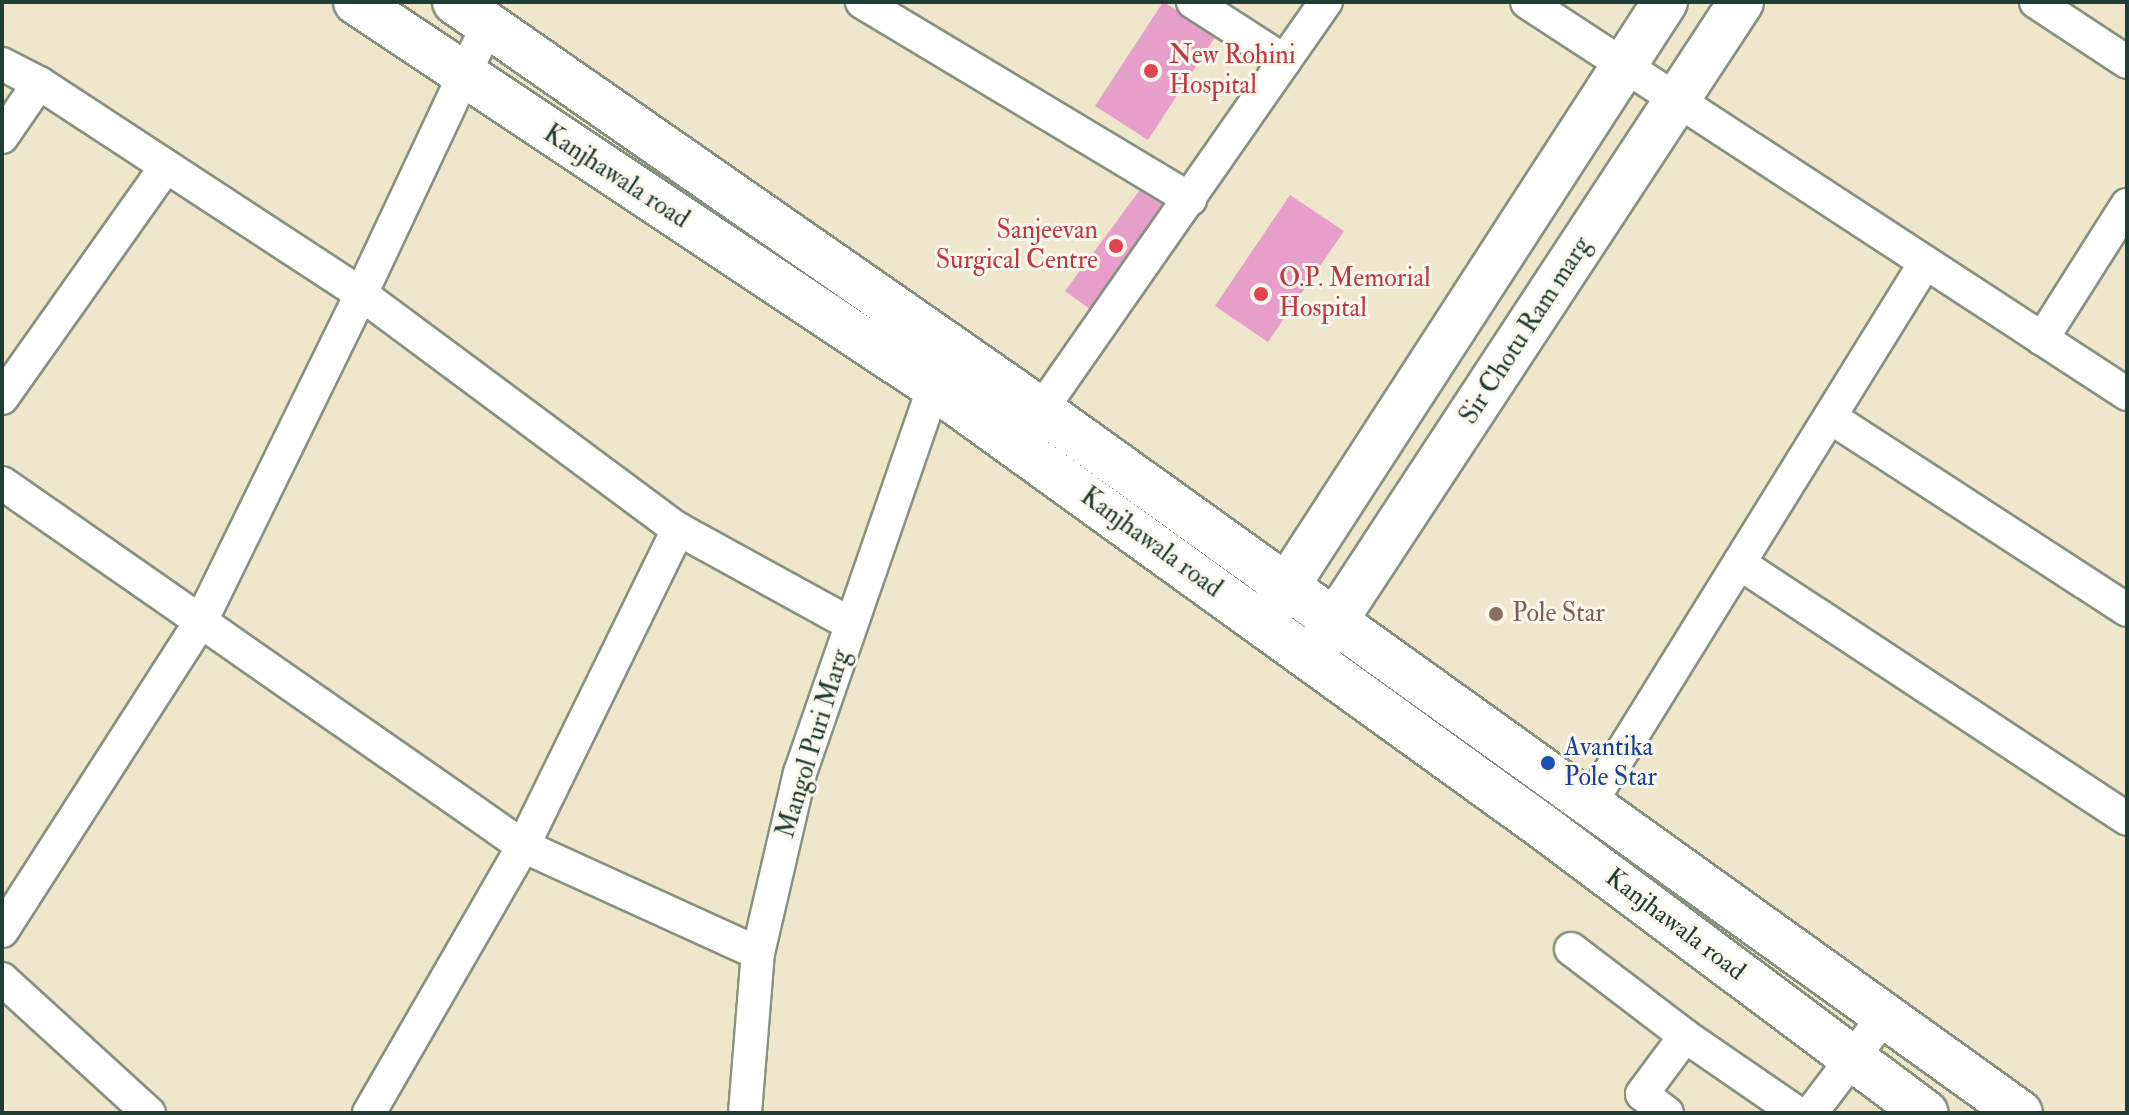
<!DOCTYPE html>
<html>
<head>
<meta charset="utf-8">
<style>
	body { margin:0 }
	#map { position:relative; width:2129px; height:1115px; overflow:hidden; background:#efe7cb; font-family:"IM FELL Double Pica",serif }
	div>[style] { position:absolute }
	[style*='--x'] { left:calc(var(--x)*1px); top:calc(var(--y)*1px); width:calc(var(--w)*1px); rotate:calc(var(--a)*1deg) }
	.building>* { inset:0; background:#e59fc8 }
	.roads { filter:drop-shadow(2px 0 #879280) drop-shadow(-2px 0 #879280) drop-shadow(0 2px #879280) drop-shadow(0 -2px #879280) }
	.street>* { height:32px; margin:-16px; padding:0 16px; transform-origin:16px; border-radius:16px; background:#fff }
	.secondary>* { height:44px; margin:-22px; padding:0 22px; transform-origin:22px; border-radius:22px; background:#fff }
	.dots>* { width:22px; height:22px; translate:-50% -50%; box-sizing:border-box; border:4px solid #fbf7ec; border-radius:50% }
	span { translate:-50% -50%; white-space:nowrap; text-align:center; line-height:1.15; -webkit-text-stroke:6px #fbf7ec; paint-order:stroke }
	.health-label { font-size:26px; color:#be3a42 }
	.left { translate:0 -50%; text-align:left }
	.right { translate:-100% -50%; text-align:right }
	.street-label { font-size:26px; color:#1f3d34 }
	.education-label { font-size:26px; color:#785e54 }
	.transit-label { font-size:26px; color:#164399 }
	.frame { position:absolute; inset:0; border:4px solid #1f3d34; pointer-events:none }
</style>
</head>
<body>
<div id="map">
	<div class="building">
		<div style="clip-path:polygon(1163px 2px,1217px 34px,1148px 140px,1095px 106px)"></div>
		<div style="clip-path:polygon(1148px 179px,1180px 203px,1098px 315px,1065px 291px)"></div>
		<div style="clip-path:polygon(1290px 195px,1344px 231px,1268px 342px,1215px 306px)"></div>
	</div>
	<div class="roads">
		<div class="street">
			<div style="--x:862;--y:2;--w:383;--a:31"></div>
			<div style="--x:1193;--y:2;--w:109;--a:32.7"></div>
			<div style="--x:1527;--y:2;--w:717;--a:33.16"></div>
			<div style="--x:2036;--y:2;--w:109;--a:33.4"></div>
			<div style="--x:2;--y:64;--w:42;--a:27.2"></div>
			<div style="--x:39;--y:83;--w:385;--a:33.2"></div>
			<div style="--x:361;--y:294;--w:395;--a:36.6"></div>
			<div style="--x:678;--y:529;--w:197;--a:28.8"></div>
			<div style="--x:2;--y:137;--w:65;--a:-55.6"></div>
			<div style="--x:2042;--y:339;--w:159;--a:-57.6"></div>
			<div style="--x:2;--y:398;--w:284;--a:-54.7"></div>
			<div style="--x:1041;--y:410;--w:498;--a:-55.1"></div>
			<div style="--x:1830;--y:417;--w:354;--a:33"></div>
			<div style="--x:2;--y:483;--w:635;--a:34.87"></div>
			<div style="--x:523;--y:846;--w:258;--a:24.5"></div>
			<div style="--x:1739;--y:563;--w:465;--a:33.4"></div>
			<div style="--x:1591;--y:802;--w:634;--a:-58.21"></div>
			<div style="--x:2;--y:931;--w:366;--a:-57.3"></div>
			<div style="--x:200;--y:623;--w:366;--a:-63.9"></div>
			<div style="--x:361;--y:294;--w:298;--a:-64.8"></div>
			<div style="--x:1571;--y:949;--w:143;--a:37.3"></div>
			<div style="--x:1685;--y:1036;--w:136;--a:34.5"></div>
			<div style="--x:2;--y:979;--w:199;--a:42.4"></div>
			<div style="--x:369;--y:1113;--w:308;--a:-60"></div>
			<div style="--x:523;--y:846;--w:353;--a:-63.9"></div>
			<div style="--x:745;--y:1113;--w:161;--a:-85.4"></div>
			<div style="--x:758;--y:953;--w:185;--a:-76.9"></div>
			<div style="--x:800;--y:773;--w:409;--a:-70.9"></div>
			<div style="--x:1667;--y:1113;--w:31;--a:-143"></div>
			<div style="--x:1642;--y:1094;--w:72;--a:-53.4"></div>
			<div style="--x:1811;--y:1113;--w:123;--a:-52.9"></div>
		</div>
		<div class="secondary">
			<div style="--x:356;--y:2;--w:694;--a:33.67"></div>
			<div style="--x:934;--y:387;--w:750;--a:35.83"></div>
			<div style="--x:1542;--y:826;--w:479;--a:36.8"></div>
			<div style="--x:455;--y:2;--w:714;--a:34.85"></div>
			<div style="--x:1041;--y:410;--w:1205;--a:35.68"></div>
			<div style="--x:1272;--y:609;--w:723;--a:-57.08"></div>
			<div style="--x:1319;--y:645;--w:769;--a:-56.72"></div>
		</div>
	</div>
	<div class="dots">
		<div style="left:1151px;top:71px;background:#e0444e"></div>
		<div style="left:1116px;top:246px;background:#e0444e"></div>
		<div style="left:1261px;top:294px;background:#e0444e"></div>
		<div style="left:1496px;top:614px;background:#8d6e63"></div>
		<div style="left:1548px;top:763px;background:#1a4fb4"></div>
	</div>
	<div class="health-label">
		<span class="left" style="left:1169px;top:71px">New Rohini<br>Hospital</span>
		<span class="right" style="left:1098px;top:246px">Sanjeevan<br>Surgical Centre</span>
		<span class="left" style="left:1279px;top:294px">O.P. Memorial<br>Hospital</span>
	</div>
	<div class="street-label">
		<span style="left:616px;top:177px;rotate:33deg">Kanjhawala road</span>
		<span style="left:1526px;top:331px;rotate:-57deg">Sir Chotu Ram marg</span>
		<span style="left:1151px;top:543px;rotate:36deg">Kanjhawala road</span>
		<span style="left:814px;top:744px;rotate:-73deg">Mangol Puri Marg</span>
		<span style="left:1675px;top:925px;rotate:37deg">Kanjhawala road</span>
	</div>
	<div class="education-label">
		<span class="left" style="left:1512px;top:614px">Pole Star</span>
	</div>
	<div class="transit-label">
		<span class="left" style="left:1564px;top:763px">Avantika<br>Pole Star</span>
	</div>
	<div class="frame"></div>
</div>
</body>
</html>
